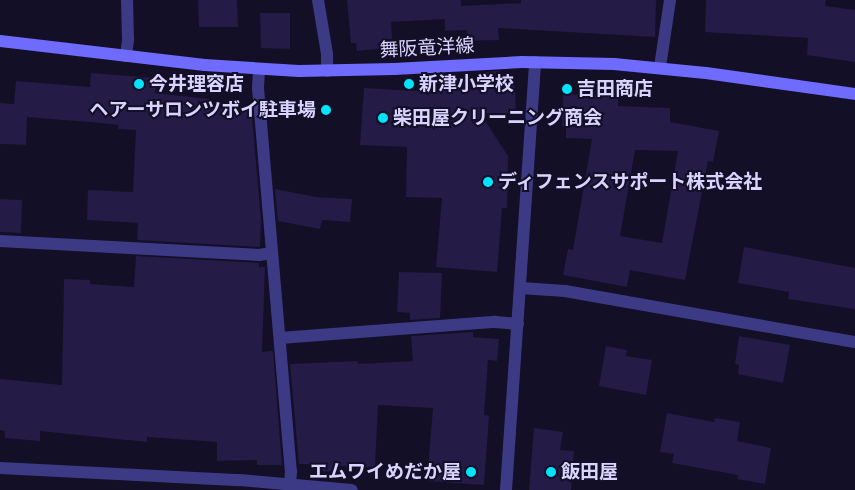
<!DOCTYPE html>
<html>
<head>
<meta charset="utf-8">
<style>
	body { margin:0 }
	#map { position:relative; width:855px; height:490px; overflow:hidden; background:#130f26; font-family:Mulish,"Noto Sans JP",sans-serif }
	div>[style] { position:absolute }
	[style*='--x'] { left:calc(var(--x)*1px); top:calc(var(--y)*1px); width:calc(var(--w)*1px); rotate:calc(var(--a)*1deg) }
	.building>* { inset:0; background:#241b47 }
	.service>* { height:12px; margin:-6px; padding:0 6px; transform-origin:6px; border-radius:6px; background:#3d3a85 }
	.minor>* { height:12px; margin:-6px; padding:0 6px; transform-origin:6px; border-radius:6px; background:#3d3a85 }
	.tertiary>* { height:12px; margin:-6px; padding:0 6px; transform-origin:6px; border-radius:6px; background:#3d3a85 }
	.secondary>* { height:12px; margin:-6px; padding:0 6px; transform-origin:6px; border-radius:6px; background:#6f6bff }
	.dots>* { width:14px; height:14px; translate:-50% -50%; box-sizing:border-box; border:2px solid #130f26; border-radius:50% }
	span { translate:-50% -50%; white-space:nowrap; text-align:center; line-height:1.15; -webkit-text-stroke:4px #130f26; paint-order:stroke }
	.street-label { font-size:19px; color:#d9d4ff }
	.poi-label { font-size:19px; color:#d9d4ff; font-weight:700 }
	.left { translate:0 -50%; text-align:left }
	.right { translate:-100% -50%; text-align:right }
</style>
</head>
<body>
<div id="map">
	<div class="building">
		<div style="clip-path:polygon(198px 0,237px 0,238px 27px,199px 27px)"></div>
		<div style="clip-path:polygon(347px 0,461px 0,461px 6px,521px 3px,521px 0,656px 0,655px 37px,498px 28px,499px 40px,467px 41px,467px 30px,445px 31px,445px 19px,391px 22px,392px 39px,387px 39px,387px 48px,357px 51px,356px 43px,351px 43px)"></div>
		<div style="clip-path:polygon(706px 0,826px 0,825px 6px,855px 10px,855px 62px,807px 55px,808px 38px,705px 32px)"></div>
		<div style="clip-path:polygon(260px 13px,290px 13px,290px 49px,261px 48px)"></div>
		<div style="clip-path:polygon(499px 71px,515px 87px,516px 113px,480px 113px,508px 156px,507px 208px,502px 208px,497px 272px,436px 267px,442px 198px,406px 197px,407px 147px,360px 145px,364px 88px,416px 91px,486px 89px,485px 72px)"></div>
		<div style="clip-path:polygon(91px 73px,157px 78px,155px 93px,209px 99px,208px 109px,251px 106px,261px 220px,260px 247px,137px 240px,138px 223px,87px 220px,88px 190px,133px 192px,136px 130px,118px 129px,119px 125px,101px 123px,27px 117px,26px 145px,0 144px,0 103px,14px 104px,16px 81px,90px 87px)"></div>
		<div style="clip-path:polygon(evenodd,563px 94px,618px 96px,618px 106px,670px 108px,670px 122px,719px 131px,713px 162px,708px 161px,685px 280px,630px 270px,627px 287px,563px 275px,568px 249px,573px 250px,592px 139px,566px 138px,566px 127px,562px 127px,563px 94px,635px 150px,678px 151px,662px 243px,620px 236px,635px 150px)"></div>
		<div style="clip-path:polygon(275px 189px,316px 197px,352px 199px,350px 222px,322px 220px,320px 229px,278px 221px)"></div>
		<div style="clip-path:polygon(0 199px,22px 200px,21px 233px,0 232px)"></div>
		<div style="clip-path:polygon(744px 247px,855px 268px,855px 309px,788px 299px,789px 292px,738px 283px)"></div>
		<div style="clip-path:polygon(136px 256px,259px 263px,259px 267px,265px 267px,262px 352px,273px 351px,282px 465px,257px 465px,257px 460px,217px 461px,217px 442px,147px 437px,147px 442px,40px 431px,40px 441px,5px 438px,5px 431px,0 430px,0 379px,62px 385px,64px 279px,90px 280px,90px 284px,134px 287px)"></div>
		<div style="clip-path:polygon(399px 272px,442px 273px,440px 318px,410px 320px,410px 313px,397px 312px)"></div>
		<div style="clip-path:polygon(473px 332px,473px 337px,499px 339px,497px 361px,488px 360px,484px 415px,489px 416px,484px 485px,427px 481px,433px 408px,378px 405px,375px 467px,339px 466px,339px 472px,315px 471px,316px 464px,299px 464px,290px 364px,357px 361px,358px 364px,413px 361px,411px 336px)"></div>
		<div style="clip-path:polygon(739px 336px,790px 345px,783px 383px,738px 374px,739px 365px,735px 364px)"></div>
		<div style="clip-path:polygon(606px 346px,627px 350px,626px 356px,652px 360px,646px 395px,599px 386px)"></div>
		<div style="clip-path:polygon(667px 413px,714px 422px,715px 418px,740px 422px,737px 441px,771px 448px,765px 484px,737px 479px,738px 475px,672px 463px,674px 454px,660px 452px)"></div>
		<div style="clip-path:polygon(534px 428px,563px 432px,560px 450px,574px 451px,571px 490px,529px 490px)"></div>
	</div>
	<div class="service">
		<div style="--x:126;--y:56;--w:16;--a:-83"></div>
		<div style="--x:128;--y:40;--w:40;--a:-91.4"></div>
	</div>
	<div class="minor">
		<div style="--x:318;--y:0;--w:55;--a:80.5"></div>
		<div style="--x:327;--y:54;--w:17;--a:90"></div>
		<div style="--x:660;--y:67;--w:68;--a:-81.5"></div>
		<div style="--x:259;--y:69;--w:19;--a:93"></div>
		<div style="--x:258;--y:88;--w:384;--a:85.1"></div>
		<div style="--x:291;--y:471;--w:14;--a:94"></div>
		<div style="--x:0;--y:241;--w:259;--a:3.1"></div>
		<div style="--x:259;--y:255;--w:13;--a:-9"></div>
		<div style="--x:521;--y:288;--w:44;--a:3.9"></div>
		<div style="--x:565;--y:291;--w:294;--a:10"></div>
		<div style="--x:280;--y:338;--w:216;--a:-4.3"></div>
		<div style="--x:495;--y:322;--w:23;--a:5"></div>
		<div style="--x:506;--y:490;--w:429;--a:-86.1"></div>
	</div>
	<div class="tertiary">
		<div style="--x:0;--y:468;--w:240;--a:2.9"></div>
		<div style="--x:240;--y:480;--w:112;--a:5.1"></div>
	</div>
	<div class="secondary">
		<div style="--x:0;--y:41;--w:206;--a:6.7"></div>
		<div style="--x:205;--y:65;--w:94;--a:3.7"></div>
		<div style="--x:299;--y:71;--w:95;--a:-1.2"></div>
		<div style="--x:394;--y:69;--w:128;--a:-3.1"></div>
		<div style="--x:522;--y:62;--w:92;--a:1.2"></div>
		<div style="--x:614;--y:64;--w:92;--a:5.6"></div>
		<div style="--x:706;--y:73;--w:150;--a:8"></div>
	</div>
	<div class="dots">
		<div style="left:139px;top:84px;background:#00e5ff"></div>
		<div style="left:409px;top:84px;background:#00e5ff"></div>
		<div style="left:567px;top:89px;background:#00e5ff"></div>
		<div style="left:326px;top:110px;background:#00e5ff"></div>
		<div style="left:383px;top:118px;background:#00e5ff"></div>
		<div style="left:488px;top:182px;background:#00e5ff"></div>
		<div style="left:471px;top:472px;background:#00e5ff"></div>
		<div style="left:551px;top:472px;background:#00e5ff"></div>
	</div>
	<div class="street-label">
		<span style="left:427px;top:48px;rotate:-3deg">舞阪竜洋線</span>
	</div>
	<div class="poi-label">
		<span class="left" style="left:149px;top:84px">今井理容店</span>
		<span class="left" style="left:419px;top:84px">新津小学校</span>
		<span class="left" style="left:577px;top:89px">吉田商店</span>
		<span class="right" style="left:316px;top:110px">ヘアーサロンツボイ駐車場</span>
		<span class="left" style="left:393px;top:118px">柴田屋クリーニング商会</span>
		<span class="left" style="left:498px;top:182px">ディフェンスサポート株式会社</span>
		<span class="right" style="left:461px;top:472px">エムワイめだか屋</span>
		<span class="left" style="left:561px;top:472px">飯田屋</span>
	</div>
</div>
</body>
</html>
